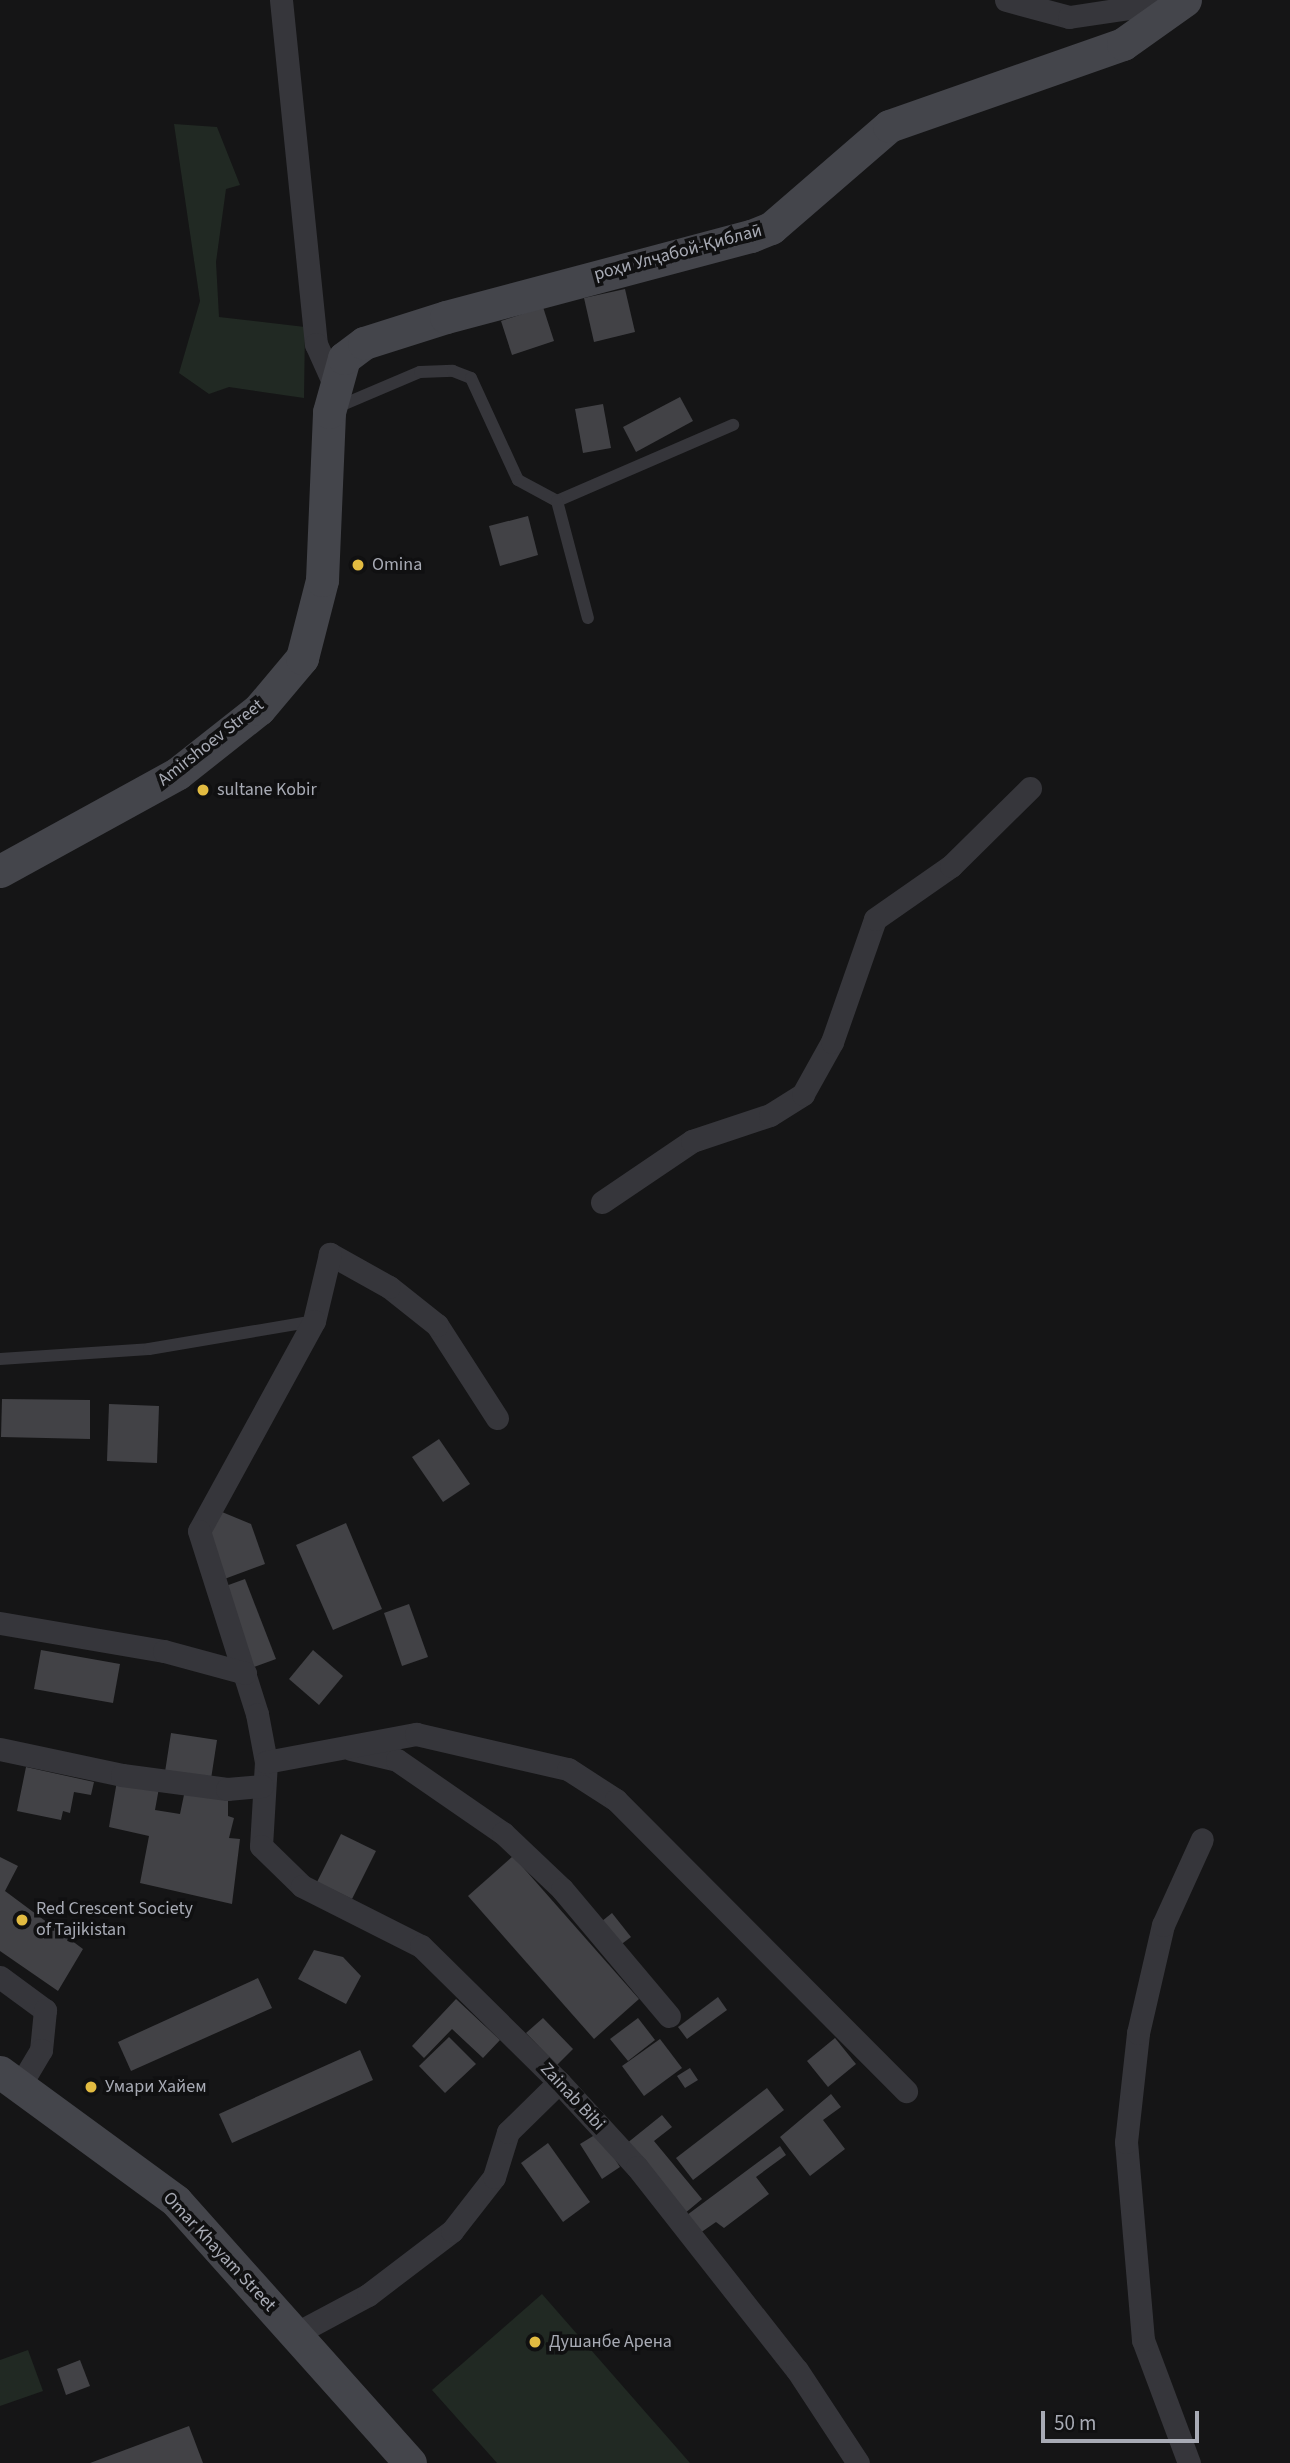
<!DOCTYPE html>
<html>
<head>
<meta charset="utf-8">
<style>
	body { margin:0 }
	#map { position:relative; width:1290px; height:2463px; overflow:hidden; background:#151516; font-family:"Source Sans 3",sans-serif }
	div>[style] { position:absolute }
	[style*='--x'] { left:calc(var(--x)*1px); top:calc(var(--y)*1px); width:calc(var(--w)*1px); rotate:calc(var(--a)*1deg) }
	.green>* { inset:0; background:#212923 }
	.building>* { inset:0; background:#424246 }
	.lane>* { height:12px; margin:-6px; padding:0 6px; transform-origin:6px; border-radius:6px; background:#36363b }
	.street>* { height:23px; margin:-11.5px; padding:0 11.5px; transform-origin:11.5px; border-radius:11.5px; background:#36363b }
	.secondary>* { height:33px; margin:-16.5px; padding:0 16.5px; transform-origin:16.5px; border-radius:16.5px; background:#44454b }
	.dots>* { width:19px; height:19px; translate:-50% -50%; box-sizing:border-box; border:4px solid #101011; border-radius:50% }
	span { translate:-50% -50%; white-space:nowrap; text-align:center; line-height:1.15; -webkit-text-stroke:7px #101011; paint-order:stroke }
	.street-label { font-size:18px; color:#a8abb5 }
	.poi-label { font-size:18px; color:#a8abb5 }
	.left { translate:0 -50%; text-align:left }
	.scale { position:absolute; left:1041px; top:2411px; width:158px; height:32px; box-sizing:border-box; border:4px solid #a8abb5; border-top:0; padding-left:9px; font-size:21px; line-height:24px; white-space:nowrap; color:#a8abb5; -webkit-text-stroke:5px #101011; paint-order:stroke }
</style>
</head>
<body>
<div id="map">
	<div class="green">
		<div style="clip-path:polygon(174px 124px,217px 127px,240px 185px,226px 189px,216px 262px,219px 317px,305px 327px,304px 398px,229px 387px,209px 394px,179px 373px,200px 301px)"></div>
		<div style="clip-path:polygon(542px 2294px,690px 2463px,497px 2463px,432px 2390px)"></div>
		<div style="clip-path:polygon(28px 2350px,43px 2391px,0 2406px,0 2360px)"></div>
	</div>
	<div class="building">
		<div style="clip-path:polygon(625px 289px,635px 332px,594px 342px,584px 298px)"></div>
		<div style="clip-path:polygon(543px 307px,554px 341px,512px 355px,501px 321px)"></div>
		<div style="clip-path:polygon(680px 397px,693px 421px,636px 452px,623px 427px)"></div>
		<div style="clip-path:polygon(603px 404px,611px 448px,583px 453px,575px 409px)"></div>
		<div style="clip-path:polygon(528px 516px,538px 555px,500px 566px,489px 526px)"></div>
		<div style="clip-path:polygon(2px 1399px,90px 1400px,90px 1439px,1px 1437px)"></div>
		<div style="clip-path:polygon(109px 1404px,159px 1406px,157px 1463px,107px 1461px)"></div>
		<div style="clip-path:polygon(439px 1439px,470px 1484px,443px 1502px,412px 1457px)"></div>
		<div style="clip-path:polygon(222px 1512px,251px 1524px,265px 1564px,219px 1581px,205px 1540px)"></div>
		<div style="clip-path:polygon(346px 1523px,382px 1609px,333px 1630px,296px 1545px)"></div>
		<div style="clip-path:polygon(245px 1579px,276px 1659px,254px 1667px,223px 1587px)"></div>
		<div style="clip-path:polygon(409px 1604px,428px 1657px,402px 1666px,384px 1613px)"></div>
		<div style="clip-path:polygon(41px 1650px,120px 1664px,113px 1703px,34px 1689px)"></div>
		<div style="clip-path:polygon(313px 1650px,343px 1676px,319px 1705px,289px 1679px)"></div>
		<div style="clip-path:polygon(171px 1733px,217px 1740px,211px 1779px,165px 1772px)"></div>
		<div style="clip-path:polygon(26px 1767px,94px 1782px,91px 1795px,74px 1792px,70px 1813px,63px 1811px,61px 1820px,17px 1811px)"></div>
		<div style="clip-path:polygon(117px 1781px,159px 1788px,155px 1810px,180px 1814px,185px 1790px,228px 1797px,228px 1816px,234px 1818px,229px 1838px,240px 1839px,232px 1904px,140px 1883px,149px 1836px,109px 1827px)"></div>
		<div style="clip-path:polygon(341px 1834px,376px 1851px,352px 1899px,317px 1882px)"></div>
		<div style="clip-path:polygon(513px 1856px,639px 1999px,594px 2039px,468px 1896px)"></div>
		<div style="clip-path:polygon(0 1857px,18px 1866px,5px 1891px,83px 1949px,58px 1991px,0 1951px)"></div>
		<div style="clip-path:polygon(612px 1913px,631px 1937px,615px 1949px,596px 1926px)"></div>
		<div style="clip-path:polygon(314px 1950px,343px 1957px,361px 1976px,346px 2004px,298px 1979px)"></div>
		<div style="clip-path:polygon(258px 1978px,272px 2008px,131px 2071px,118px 2042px)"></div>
		<div style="clip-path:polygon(718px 1997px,727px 2010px,687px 2039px,678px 2027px)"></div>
		<div style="clip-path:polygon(456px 1999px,500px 2040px,483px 2058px,452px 2029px,424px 2058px,412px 2046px)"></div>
		<div style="clip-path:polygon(543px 2018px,573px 2049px,557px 2065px,526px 2033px)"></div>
		<div style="clip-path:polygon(638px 2018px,655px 2040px,628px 2061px,610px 2039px)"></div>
		<div style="clip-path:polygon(449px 2037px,476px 2064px,445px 2093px,419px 2066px)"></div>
		<div style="clip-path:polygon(835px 2038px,856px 2064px,828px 2087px,807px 2061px)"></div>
		<div style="clip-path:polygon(660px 2039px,682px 2068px,644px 2096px,622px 2066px)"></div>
		<div style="clip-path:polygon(360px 2050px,373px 2080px,232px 2143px,219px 2114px)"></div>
		<div style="clip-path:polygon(690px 2068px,698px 2080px,685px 2088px,677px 2076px)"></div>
		<div style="clip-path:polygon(767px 2088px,784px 2110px,693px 2180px,676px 2158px)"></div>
		<div style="clip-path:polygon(831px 2094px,841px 2107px,823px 2120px,845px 2149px,810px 2176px,780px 2137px)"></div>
		<div style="clip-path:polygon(662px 2115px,672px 2127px,654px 2141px,702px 2199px,684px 2214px,626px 2144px)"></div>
		<div style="clip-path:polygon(598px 2133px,620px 2167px,602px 2179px,580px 2144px)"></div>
		<div style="clip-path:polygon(548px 2143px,590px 2202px,563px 2222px,521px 2163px)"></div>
		<div style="clip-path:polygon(780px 2146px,786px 2155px,756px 2177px,769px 2194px,724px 2228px,716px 2222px,700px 2233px,687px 2215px)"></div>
		<div style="clip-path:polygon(80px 2360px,90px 2386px,66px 2395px,57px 2369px)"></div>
		<div style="clip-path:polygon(189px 2426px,203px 2463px,90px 2463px)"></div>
	</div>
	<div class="lane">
		<div style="--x:335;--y:408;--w:92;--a:-23"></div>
		<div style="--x:420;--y:372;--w:33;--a:-2"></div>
		<div style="--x:453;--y:371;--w:19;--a:21"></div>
		<div style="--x:471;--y:378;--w:112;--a:65.3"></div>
		<div style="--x:518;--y:480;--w:44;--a:28.3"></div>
		<div style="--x:557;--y:501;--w:192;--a:-23.4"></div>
		<div style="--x:557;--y:501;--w:121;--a:75.2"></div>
		<div style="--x:0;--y:1359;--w:149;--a:-3.8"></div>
		<div style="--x:149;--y:1349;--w:167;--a:-9.6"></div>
	</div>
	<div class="street">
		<div style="--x:281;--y:0;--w:346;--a:84.2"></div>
		<div style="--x:316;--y:344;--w:42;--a:65.9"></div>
		<div style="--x:1006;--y:0;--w:65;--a:15.1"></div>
		<div style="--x:1069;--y:17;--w:108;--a:-8.5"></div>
		<div style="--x:602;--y:1202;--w:109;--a:-34.1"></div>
		<div style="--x:692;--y:1141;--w:82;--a:-18.4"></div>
		<div style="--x:770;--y:1115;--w:39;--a:-32"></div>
		<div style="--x:803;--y:1094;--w:60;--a:-60.9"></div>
		<div style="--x:832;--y:1042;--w:130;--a:-70.7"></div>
		<div style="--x:875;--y:919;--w:93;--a:-34.9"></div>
		<div style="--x:951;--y:866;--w:111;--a:-44.6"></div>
		<div style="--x:497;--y:1418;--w:111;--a:-122.8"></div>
		<div style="--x:437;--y:1325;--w:61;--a:-141.6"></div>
		<div style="--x:389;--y:1287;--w:68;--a:-150.8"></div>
		<div style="--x:330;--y:1254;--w:69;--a:103.4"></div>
		<div style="--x:314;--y:1321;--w:239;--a:118.7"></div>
		<div style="--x:199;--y:1531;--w:192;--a:72.4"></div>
		<div style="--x:257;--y:1714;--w:49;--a:79.4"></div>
		<div style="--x:266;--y:1762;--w:84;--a:93.4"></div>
		<div style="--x:261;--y:1846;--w:57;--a:44.3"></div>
		<div style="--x:302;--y:1886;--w:133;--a:26.8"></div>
		<div style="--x:421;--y:1946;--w:194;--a:44.6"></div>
		<div style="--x:559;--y:2082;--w:115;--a:47.5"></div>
		<div style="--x:637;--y:2167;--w:258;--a:51.8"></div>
		<div style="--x:797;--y:2370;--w:111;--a:56.7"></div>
		<div style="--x:0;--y:1623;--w:166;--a:9.7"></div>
		<div style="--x:164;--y:1651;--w:84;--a:15.2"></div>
		<div style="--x:0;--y:1749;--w:125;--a:12"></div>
		<div style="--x:122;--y:1775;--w:106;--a:7.6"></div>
		<div style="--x:227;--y:1789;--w:35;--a:-5"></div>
		<div style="--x:351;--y:1749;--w:47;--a:13.4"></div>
		<div style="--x:397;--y:1760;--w:129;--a:34.6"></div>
		<div style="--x:503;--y:1833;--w:81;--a:43.5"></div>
		<div style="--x:562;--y:1889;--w:166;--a:49.9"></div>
		<div style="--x:266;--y:1762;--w:153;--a:-10.6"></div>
		<div style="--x:416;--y:1734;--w:156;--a:13"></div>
		<div style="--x:568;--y:1769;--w:57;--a:32.9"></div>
		<div style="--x:616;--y:1800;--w:411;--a:45.1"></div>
		<div style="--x:0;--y:1977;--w:56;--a:36.3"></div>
		<div style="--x:45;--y:2010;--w:40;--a:95.7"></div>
		<div style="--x:41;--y:2050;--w:43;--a:120.7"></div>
		<div style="--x:295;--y:2334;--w:83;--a:-28.1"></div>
		<div style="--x:368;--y:2295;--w:106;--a:-37.3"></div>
		<div style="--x:452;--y:2231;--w:68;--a:-52.1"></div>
		<div style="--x:494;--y:2177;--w:47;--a:-72.7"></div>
		<div style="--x:508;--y:2132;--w:71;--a:-44.4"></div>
		<div style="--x:1189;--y:2463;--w:131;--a:-110.5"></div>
		<div style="--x:1143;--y:2340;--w:199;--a:-94.9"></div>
		<div style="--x:1126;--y:2142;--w:110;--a:-83.7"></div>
		<div style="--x:1138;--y:2033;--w:111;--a:-77"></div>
		<div style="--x:1163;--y:1925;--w:94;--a:-65.6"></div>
	</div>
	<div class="secondary">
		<div style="--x:0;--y:871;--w:203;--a:-28.8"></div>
		<div style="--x:178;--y:773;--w:103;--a:-38.3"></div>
		<div style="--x:259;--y:709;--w:67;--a:-49.9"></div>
		<div style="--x:302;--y:658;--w:81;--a:-75.6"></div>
		<div style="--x:322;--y:580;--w:168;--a:-87.6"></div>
		<div style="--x:329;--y:412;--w:56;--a:-74.5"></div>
		<div style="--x:344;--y:358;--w:25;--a:-37"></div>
		<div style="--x:364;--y:343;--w:86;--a:-17.6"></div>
		<div style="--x:446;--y:317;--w:316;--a:-14.9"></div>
		<div style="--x:751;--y:236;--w:22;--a:-22"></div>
		<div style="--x:771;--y:228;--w:156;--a:-40.8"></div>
		<div style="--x:889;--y:126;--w:248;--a:-19.3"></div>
		<div style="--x:1123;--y:44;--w:76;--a:-35.4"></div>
		<div style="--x:0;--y:2072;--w:218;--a:36.2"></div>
		<div style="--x:176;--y:2201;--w:351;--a:48.2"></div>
	</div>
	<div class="dots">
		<div style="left:358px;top:565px;background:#e2bb41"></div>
		<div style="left:203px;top:790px;background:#e2bb41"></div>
		<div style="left:22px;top:1920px;background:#e2bb41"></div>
		<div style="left:91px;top:2087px;background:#e2bb41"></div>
		<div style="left:535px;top:2342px;background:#e2bb41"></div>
	</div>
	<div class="street-label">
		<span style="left:678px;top:253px;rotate:-15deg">роҳи Улҷабой-Қиблаӣ</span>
		<span style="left:211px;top:743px;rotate:-38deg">Amirshoev Street</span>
		<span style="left:572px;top:2097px;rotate:47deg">Zainab Bibi</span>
		<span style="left:219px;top:2252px;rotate:47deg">Omar Khayam Street</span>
	</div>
	<div class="poi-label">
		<span class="left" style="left:372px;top:565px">Omina</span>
		<span class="left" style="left:217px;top:790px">sultane Kobir</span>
		<span class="left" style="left:36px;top:1920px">Red Crescent Society<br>of Tajikistan</span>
		<span class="left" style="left:105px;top:2087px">Умари Хайем</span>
		<span class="left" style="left:549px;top:2342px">Душанбе Арена</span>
	</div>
	<div class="scale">50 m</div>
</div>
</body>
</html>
